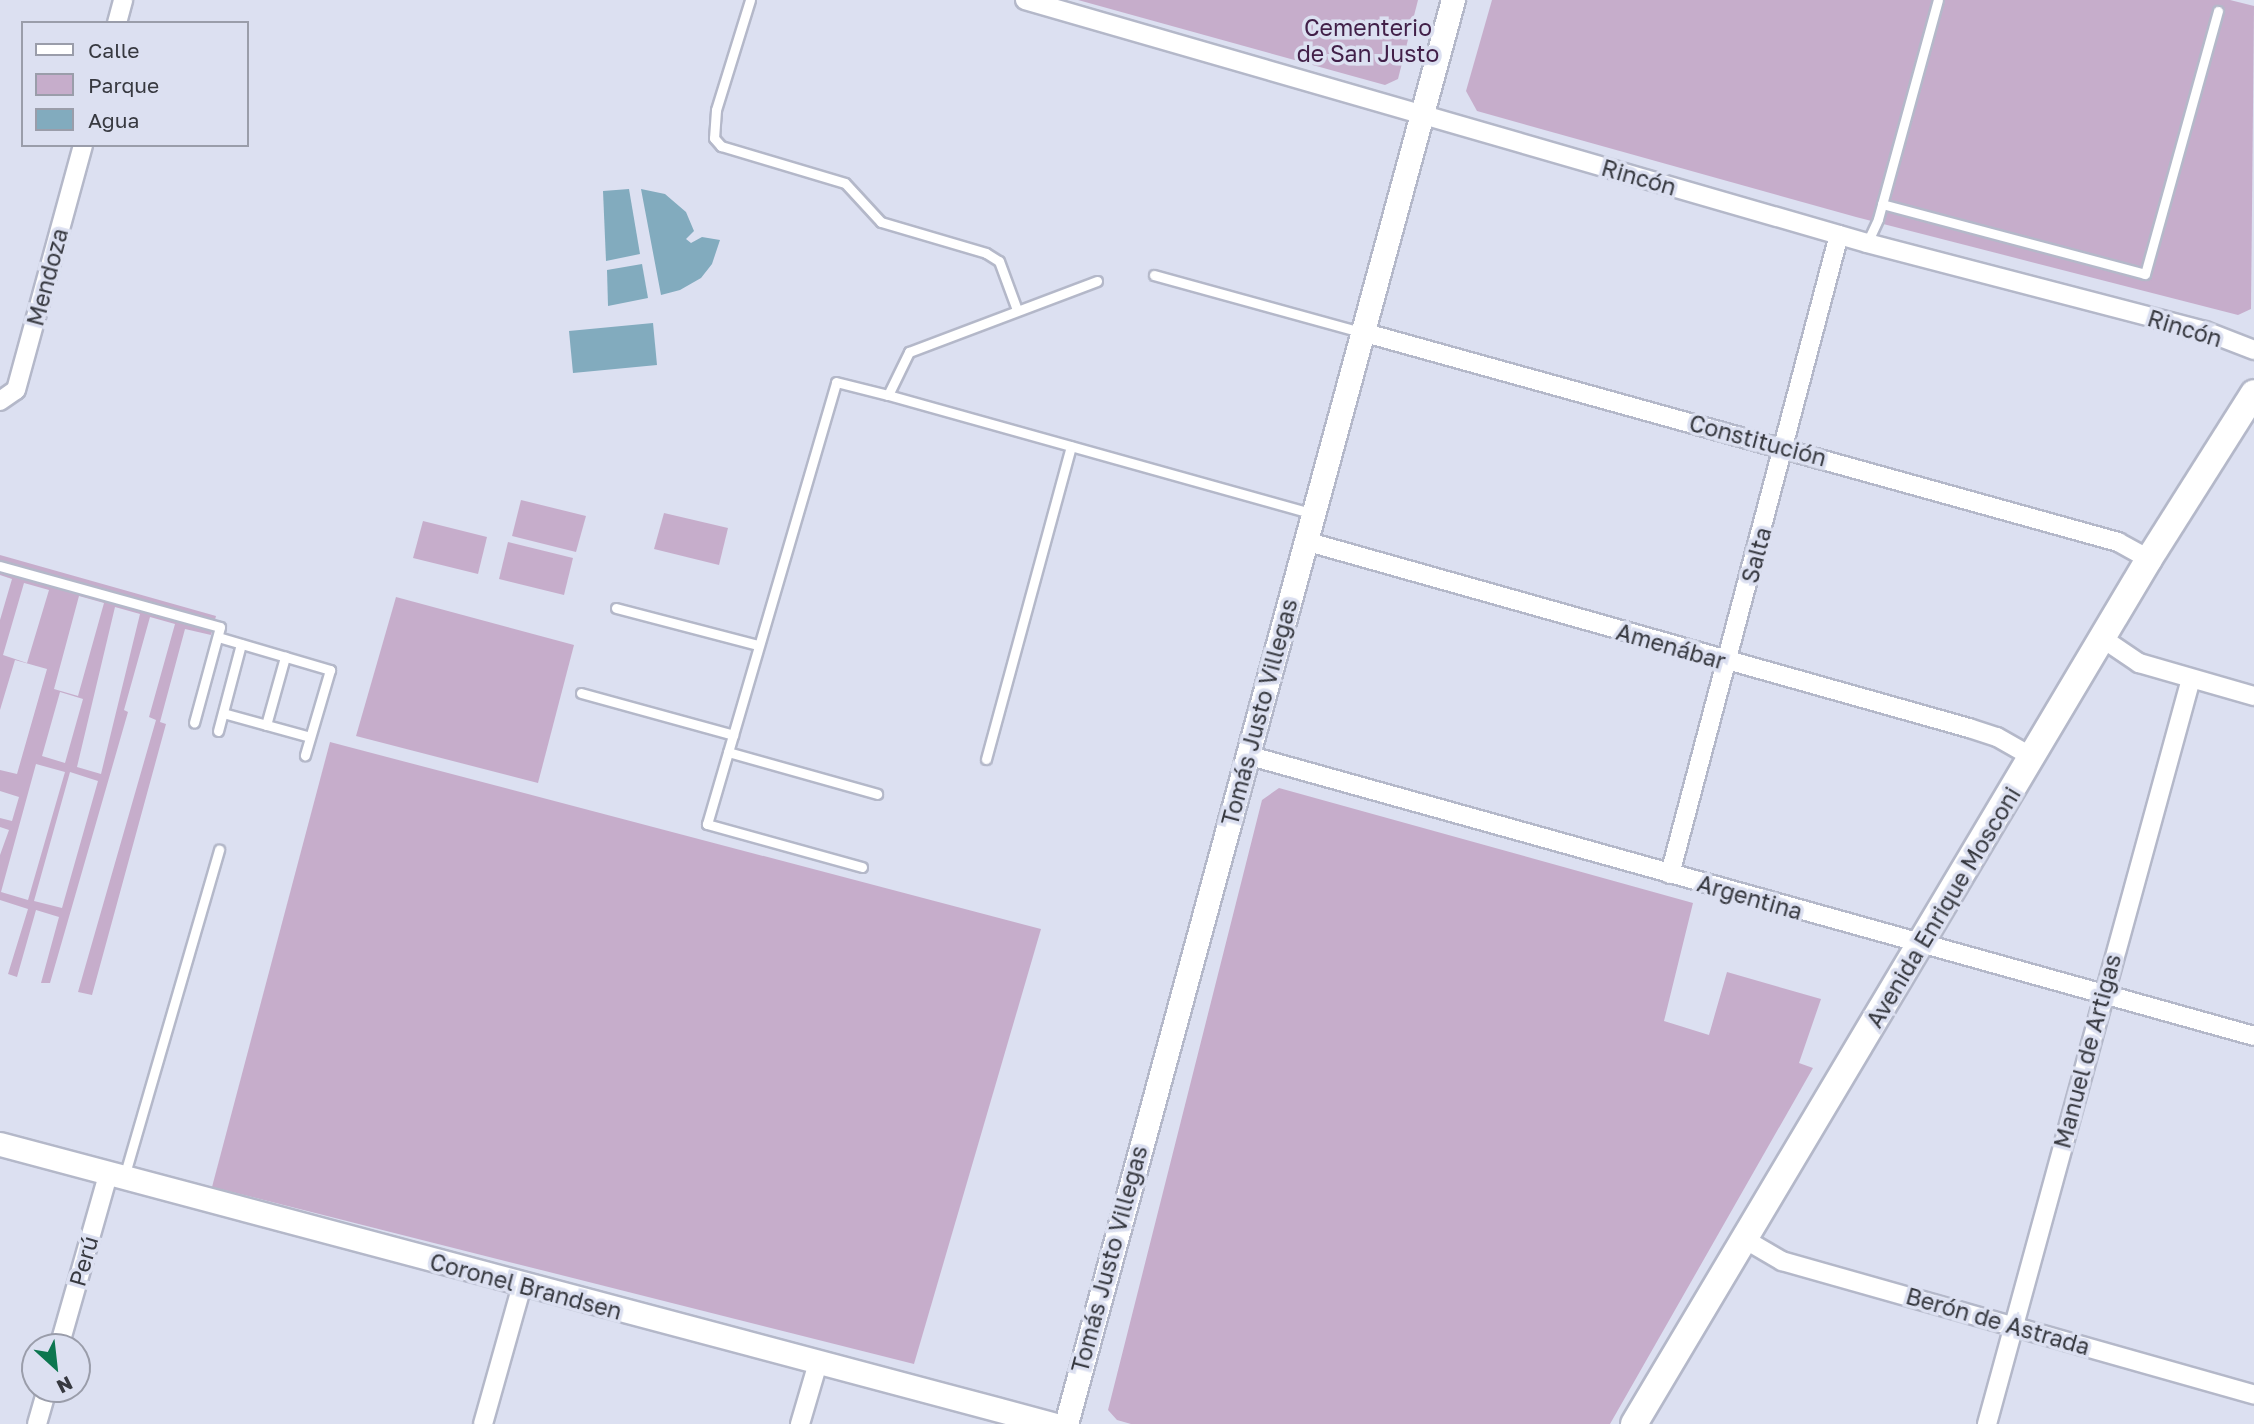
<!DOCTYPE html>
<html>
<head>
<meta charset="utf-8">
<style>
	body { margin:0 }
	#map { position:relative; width:2254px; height:1424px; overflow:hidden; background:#dce0f1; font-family:"Golos Text",sans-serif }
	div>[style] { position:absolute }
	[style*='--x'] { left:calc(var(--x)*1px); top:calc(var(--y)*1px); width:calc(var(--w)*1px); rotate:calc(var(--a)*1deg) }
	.green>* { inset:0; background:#c6adcb }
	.water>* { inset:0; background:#82abbe }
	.roads { filter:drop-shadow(2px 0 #b4b8c9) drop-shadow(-2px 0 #b4b8c9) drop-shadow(0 2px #b4b8c9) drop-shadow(0 -2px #b4b8c9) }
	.service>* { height:9px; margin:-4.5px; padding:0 4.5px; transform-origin:4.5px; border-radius:4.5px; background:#fff }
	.minor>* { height:18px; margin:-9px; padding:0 9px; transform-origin:9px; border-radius:9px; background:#fff }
	.tertiary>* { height:23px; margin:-11.5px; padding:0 11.5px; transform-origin:11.5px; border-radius:11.5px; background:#fff }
	.secondary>* { height:26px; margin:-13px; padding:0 13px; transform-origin:13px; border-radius:13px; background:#fff }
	span { translate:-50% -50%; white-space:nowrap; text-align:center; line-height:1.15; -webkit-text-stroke:7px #dce0f1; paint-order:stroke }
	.park-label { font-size:23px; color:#411f48 }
	.street-label { font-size:23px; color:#373940 }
	.legend { position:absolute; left:21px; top:21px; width:228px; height:126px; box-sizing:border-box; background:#dce0f1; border:2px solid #9a9daa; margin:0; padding:9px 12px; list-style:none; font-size:21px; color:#373940 }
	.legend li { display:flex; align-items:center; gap:14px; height:35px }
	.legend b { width:35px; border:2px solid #9a9daa }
	.north { position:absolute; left:21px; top:1333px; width:70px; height:70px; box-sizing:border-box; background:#dce0f1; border:2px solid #9a9daa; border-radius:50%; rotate:153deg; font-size:19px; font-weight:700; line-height:28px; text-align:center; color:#373940 }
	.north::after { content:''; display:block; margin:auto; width:24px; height:32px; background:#0c764f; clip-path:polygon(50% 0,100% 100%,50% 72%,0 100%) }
</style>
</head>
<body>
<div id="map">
	<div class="green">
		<div style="clip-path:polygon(1078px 0,1418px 0,1398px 79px,1385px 85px)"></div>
		<div style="clip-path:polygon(1492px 0,2230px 0,2254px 6px,2251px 309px,2238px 315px,1856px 217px,1477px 111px,1466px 91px)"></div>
		<div style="clip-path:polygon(521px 500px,586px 516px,576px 552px,512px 536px)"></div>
		<div style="clip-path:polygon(664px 513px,728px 528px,719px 565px,654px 549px)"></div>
		<div style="clip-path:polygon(423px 521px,487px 537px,478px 574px,413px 558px)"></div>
		<div style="clip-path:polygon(508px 542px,573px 558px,564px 595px,499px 579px)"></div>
		<div style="clip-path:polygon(evenodd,0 555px,216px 616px,211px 635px,185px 629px,160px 722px,166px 724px,92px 995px,78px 992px,156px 720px,149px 717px,175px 624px,150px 617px,124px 710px,128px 712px,50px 983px,41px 983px,59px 917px,36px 910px,17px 977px,8px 974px,28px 909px,0 900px,0 855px,9px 830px,0 827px,0 818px,12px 821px,19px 797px,0 791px,0 770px,17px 774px,47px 669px,15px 660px,0 710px,0 620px,12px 579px,0 575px,0 555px,24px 583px,49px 590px,27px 663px,3px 655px,24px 583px,0 555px,79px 596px,104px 603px,78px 696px,54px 689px,79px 596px,0 555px,115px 607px,140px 614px,101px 774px,77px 767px,115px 607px,0 555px,60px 692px,83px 699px,65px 763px,42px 756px,60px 692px,0 555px,36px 764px,65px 772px,28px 900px,1px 892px,36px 764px,0 555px,70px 772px,98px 781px,62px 908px,34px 901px,70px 772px)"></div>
		<div style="clip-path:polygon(396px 597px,574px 645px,538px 783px,356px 736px)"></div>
		<div style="clip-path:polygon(330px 742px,1041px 929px,914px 1364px,212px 1187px)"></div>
		<div style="clip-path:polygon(1279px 788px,1693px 903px,1664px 1021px,1709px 1035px,1727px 972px,1821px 999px,1799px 1063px,1813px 1068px,1610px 1424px,1131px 1424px,1117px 1420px,1108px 1410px,1262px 800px)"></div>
	</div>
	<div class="water">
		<div style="clip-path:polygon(629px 189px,640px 254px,606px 261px,603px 191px)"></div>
		<div style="clip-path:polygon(641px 189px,665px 194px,686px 212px,694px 231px,686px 239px,691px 243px,702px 237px,720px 240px,712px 264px,701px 278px,680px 290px,661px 295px)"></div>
		<div style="clip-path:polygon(642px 264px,648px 298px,608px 306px,607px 270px)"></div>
		<div style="clip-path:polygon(653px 323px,657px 365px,573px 373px,569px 331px)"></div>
	</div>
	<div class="roads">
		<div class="service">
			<div style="--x:750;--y:0;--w:115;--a:107.2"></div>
			<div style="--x:716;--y:110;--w:28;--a:94"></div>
			<div style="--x:714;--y:138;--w:11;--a:49"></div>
			<div style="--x:721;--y:146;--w:129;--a:16.6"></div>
			<div style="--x:845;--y:183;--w:53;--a:47.3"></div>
			<div style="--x:881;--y:222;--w:109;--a:16.4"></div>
			<div style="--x:986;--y:253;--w:15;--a:32"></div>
			<div style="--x:999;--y:261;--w:52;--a:69.8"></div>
			<div style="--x:1882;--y:204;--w:272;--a:14.9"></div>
			<div style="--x:2145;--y:274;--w:273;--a:-74.5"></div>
			<div style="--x:1867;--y:243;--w:26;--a:-65"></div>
			<div style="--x:1878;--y:219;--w:227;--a:-74.7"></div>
			<div style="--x:1154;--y:275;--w:215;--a:15.4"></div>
			<div style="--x:888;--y:395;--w:441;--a:15.6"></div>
			<div style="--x:0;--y:566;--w:228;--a:15.5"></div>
			<div style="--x:220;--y:627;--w:99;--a:105.2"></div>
			<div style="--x:616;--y:608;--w:147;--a:14.6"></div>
			<div style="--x:218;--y:637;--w:117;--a:16.4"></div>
			<div style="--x:330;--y:670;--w:89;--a:106.4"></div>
			<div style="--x:581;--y:693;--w:158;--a:15.4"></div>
			<div style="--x:223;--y:713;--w:90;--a:15.4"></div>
			<div style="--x:266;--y:725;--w:71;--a:-74.4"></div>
			<div style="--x:218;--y:731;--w:90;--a:-75.2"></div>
			<div style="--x:728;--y:752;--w:155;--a:15.7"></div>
			<div style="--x:986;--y:759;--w:324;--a:-74.8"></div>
			<div style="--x:862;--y:867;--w:161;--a:-164.5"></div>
			<div style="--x:707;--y:824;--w:460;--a:-73.7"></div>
			<div style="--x:836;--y:382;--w:54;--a:14"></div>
			<div style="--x:888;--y:395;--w:48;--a:-64"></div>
			<div style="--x:909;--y:352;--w:201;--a:-20.7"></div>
			<div style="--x:124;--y:1177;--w:341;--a:-73.8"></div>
		</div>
		<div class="minor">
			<div style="--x:1025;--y:0;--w:876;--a:16.1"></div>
			<div style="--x:1867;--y:243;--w:349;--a:14.6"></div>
			<div style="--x:2205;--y:331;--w:53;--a:21.2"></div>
			<div style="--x:117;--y:23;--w:24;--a:-75"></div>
			<div style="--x:1362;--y:332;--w:785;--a:15.52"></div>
			<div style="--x:2118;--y:542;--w:35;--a:29"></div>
			<div style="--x:0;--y:401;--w:19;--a:-35"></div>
			<div style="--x:16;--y:390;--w:254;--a:-74.7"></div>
			<div style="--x:1305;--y:541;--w:690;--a:15.73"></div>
			<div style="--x:1969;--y:728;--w:29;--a:18"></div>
			<div style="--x:1997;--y:737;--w:43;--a:29.6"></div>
			<div style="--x:2102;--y:638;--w:45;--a:34"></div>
			<div style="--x:2139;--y:663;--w:120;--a:16"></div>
			<div style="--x:1247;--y:755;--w:1045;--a:15.59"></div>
			<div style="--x:1670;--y:874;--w:661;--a:-75.19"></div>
			<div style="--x:1746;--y:1240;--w:42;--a:30.3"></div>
			<div style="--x:1782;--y:1261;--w:491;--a:15.8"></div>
			<div style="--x:59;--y:1347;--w:179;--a:-74.1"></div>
			<div style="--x:37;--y:1424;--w:36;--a:-74"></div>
			<div style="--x:483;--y:1424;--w:144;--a:-74.3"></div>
			<div style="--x:800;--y:1424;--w:64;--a:-73.6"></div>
			<div style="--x:1987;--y:1424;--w:772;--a:-74.69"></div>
		</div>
		<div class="tertiary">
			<div style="--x:0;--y:1144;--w:1089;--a:14.9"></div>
			<div style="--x:1066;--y:1424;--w:1476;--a:-74.8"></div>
		</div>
		<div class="secondary">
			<div style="--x:1634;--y:1424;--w:1007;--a:-59.23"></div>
			<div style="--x:2149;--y:559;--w:196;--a:-57.7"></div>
		</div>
	</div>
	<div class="park-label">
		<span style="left:1368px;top:40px">Cementerio<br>de San Justo</span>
	</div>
	<div class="street-label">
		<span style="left:1639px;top:177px;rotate:16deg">Rincón</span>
		<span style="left:47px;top:277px;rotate:-75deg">Mendoza</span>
		<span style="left:2185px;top:328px;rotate:17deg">Rincón</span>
		<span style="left:1758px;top:440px;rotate:15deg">Constitución</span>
		<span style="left:1756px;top:555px;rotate:-75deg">Salta</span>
		<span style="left:1671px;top:646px;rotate:16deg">Amenábar</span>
		<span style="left:1259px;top:712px;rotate:-75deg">Tomás Justo Villegas</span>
		<span style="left:1750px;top:897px;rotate:16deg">Argentina</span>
		<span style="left:1943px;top:907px;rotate:-59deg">Avenida Enrique Mosconi</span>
		<span style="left:2087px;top:1051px;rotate:-75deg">Manuel de Artigas</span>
		<span style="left:1109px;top:1259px;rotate:-75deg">Tomás Justo Villegas</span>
		<span style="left:83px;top:1261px;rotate:-74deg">Perú</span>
		<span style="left:526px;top:1286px;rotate:15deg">Coronel Brandsen</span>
		<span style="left:1998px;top:1321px;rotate:16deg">Berón de Astrada</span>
	</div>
	<ul class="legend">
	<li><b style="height:9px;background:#fff"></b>Calle</li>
	<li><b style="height:19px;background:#c6adcb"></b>Parque</li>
	<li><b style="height:19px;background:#82abbe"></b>Agua</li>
	</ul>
	<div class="north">N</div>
</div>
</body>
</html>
